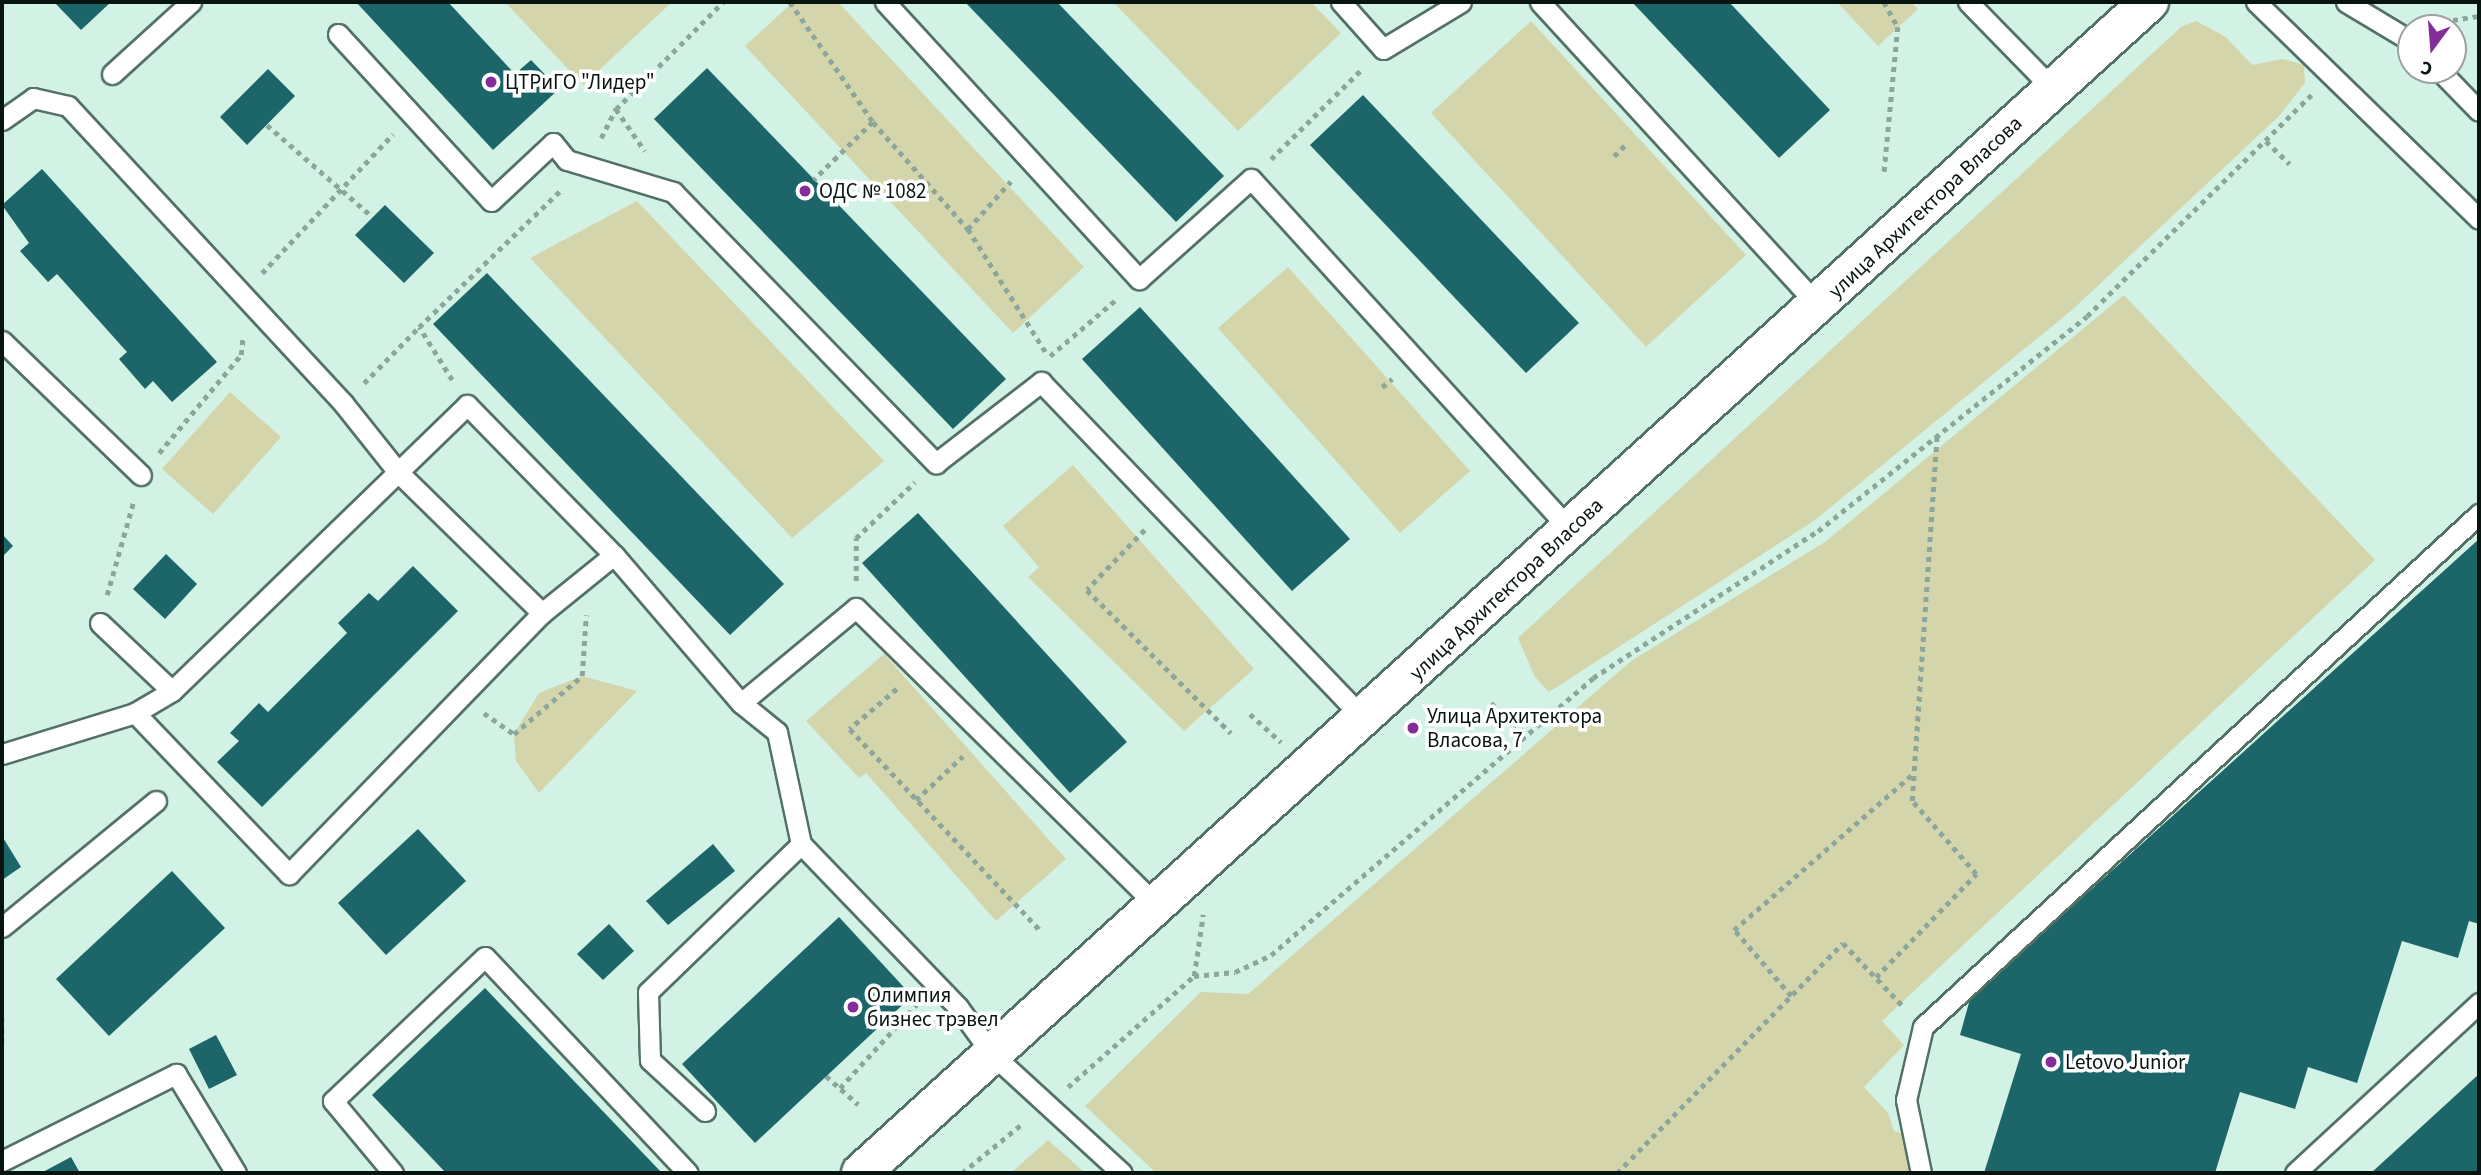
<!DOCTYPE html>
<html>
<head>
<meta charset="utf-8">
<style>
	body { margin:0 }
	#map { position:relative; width:2481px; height:1175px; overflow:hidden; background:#d2f2e5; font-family:"Source Sans 3",sans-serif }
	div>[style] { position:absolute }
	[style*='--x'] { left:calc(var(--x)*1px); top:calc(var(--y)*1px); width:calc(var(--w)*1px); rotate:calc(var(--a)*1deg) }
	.green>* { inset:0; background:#d4d5ab }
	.building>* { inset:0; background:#1c6669 }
	.path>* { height:4.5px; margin-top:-2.25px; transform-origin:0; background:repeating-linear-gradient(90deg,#8da69c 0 5px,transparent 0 10px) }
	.roads { filter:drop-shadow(2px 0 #547165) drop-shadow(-2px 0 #547165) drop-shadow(0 2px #547165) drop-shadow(0 -2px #547165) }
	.service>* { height:19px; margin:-9.5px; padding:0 9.5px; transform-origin:9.5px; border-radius:9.5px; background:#fff }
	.tertiary>* { height:38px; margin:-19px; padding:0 19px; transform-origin:19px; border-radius:19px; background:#fff }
	.dots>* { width:19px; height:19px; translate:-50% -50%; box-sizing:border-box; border:4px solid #fff; border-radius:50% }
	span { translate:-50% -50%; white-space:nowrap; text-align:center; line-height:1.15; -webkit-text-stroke:7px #fff; paint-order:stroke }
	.poi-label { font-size:21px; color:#08140f }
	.left { translate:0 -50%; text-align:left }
	.street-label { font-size:21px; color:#08140f }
	.frame { position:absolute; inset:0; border:4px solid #08140f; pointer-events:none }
	.north { position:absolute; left:2397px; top:14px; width:70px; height:70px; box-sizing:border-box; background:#fff; border:2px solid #9ca19f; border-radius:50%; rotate:196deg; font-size:19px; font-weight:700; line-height:28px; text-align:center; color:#08140f }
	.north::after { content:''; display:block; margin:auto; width:24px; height:32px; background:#832d9a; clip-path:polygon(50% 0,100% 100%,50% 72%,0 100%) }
</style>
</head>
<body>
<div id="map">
	<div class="green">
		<div style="clip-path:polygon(505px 2px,672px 2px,583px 85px)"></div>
		<div style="clip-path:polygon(793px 2px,838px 2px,1084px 267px,1013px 333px,745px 46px)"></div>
		<div style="clip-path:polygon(1113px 2px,1311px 2px,1341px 33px,1238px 131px)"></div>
		<div style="clip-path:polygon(1837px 2px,1911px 2px,1918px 9px,1878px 46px)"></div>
		<div style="clip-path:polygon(1531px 21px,1746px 255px,1646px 347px,1431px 113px)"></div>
		<div style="clip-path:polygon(2196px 21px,2226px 37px,2252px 65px,2283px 59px,2304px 65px,2305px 83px,2278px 117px,2072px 310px,1815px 520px,1549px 692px,1535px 677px,1518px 638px,2181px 27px)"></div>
		<div style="clip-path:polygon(637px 201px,884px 461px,792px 538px,530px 258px)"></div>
		<div style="clip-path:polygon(1288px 267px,1470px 471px,1400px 533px,1218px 328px)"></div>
		<div style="clip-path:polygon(2124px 295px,2375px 560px,1882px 1021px,1904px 1045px,1864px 1087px,1888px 1113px,1894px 1131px,1914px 1137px,1911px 1173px,1156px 1173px,1085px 1106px,1201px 992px,1248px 994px,1631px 661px,1825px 542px)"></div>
		<div style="clip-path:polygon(230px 392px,281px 437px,213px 514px,162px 469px)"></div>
		<div style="clip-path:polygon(1073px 465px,1254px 669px,1184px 731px,1028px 577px,1039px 567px,1003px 526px)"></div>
		<div style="clip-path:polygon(884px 654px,1066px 859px,996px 921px,866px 773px,859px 778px,806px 721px)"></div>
		<div style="clip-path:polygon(582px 676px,637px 691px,539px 793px,516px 761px,514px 734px,539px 693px)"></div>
		<div style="clip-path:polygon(1048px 1140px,1085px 1173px,1011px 1173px)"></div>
	</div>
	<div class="building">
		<div style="clip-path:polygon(54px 2px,111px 2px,81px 30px)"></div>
		<div style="clip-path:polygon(356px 2px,448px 2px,515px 74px,531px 60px,559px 89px,493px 150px)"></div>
		<div style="clip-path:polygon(965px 2px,1057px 2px,1224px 176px,1176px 222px)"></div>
		<div style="clip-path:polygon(1632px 2px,1729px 2px,1830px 110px,1779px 158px)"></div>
		<div style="clip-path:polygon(707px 68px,1006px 379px,953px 429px,654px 119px)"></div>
		<div style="clip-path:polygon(268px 69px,295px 96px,247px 145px,220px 117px)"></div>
		<div style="clip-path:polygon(1363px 95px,1579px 323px,1526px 373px,1310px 145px)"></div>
		<div style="clip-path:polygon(42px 169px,217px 362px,172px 402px,153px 381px,145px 389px,119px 359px,127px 352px,57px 274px,48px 282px,20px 251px,29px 243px,2px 205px)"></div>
		<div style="clip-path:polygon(385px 205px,434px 253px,404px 283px,355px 235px)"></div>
		<div style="clip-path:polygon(487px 273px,784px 584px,730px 635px,433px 324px)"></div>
		<div style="clip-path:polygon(1140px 307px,1350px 539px,1292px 591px,1082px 359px)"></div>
		<div style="clip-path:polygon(918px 513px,1127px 742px,1070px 793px,862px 563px)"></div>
		<div style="clip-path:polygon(2px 534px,13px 546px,2px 557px)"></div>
		<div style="clip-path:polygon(2479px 539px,2479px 924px,2469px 921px,2458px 958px,2402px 941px,2357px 1083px,2308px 1067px,2295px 1109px,2240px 1092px,2215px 1173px,1984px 1173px,2021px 1054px,1960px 1035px,1970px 999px)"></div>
		<div style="clip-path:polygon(166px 554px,197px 584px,165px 619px,133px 589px)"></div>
		<div style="clip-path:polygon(413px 566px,458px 611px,262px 807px,217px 762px,239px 741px,230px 733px,259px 703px,268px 712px,347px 633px,338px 623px,369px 593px,378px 601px)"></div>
		<div style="clip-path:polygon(418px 829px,466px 881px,386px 955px,338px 903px)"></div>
		<div style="clip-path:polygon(2px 836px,21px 867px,2px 880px)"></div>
		<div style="clip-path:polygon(713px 844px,735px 871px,668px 925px,646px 901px)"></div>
		<div style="clip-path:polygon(172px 871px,225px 928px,109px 1036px,56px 979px)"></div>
		<div style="clip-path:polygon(839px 917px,912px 996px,755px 1143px,682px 1064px)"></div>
		<div style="clip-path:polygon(609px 924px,634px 951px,603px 980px,577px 954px)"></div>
		<div style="clip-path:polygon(485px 988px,662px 1173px,446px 1173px,372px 1095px)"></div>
		<div style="clip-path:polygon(216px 1035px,237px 1075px,209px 1089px,189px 1049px)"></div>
		<div style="clip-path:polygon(2479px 1074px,2479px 1173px,2371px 1173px)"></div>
		<div style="clip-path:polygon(71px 1157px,80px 1173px,41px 1173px)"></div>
	</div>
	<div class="path">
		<div style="--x:790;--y:2;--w:146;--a:55.3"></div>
		<div style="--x:873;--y:122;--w:83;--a:135.5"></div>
		<div style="--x:1884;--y:2;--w:29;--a:61"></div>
		<div style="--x:1898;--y:27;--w:149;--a:95.4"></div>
		<div style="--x:2433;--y:23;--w:47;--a:-8.7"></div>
		<div style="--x:616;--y:109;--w:51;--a:55.4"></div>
		<div style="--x:873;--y:122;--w:143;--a:48.4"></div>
		<div style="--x:968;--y:229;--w:148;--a:57.7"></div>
		<div style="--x:267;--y:125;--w:140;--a:41"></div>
		<div style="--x:601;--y:138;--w:33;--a:-63"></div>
		<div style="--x:616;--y:109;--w:151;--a:-45"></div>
		<div style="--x:2266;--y:141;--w:33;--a:44"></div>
		<div style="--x:1614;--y:156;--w:20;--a:-45"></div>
		<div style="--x:1271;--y:159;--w:128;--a:-44.7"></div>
		<div style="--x:968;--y:229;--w:64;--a:-48.1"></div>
		<div style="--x:262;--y:273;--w:191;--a:-46.7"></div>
		<div style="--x:1050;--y:356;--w:89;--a:-40.5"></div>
		<div style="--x:452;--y:380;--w:62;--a:-121.9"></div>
		<div style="--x:419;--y:327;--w:199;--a:-44"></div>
		<div style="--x:364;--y:383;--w:78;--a:-45.5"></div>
		<div style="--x:1382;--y:387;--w:13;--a:-39"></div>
		<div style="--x:159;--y:453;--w:128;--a:-50.1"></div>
		<div style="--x:241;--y:355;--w:18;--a:-84"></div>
		<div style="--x:1145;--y:530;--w:83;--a:134"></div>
		<div style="--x:1087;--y:590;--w:203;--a:44.8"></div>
		<div style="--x:856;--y:581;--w:43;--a:-90"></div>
		<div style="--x:856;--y:538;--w:81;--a:-43.5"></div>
		<div style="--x:107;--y:595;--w:96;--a:-74.2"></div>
		<div style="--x:897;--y:689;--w:62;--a:139.6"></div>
		<div style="--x:850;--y:729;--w:278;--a:46.6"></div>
		<div style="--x:1491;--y:703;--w:49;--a:40.9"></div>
		<div style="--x:484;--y:713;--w:37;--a:35"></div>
		<div style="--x:514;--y:734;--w:89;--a:-40.5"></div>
		<div style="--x:582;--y:676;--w:61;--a:-86.2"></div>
		<div style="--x:1250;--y:714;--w:42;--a:42.1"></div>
		<div style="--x:916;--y:800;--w:64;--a:-43.1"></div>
		<div style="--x:1194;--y:976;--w:62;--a:-81.6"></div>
		<div style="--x:1876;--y:977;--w:144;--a:-45.8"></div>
		<div style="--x:1976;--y:874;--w:97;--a:-131.2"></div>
		<div style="--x:1912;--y:801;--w:366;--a:-86.1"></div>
		<div style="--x:1791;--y:996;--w:87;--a:-130.8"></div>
		<div style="--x:1734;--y:930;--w:239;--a:-41.1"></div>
		<div style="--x:2;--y:1018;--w:24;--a:90"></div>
		<div style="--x:826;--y:1076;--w:43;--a:41.2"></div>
		<div style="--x:1068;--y:1087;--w:168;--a:-41.4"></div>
		<div style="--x:1194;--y:976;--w:41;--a:-5.6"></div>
		<div style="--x:1235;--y:972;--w:40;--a:-25"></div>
		<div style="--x:1271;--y:955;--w:425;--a:-40.7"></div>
		<div style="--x:1593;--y:678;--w:269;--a:-33.2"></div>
		<div style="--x:1818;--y:531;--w:344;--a:-38.6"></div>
		<div style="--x:2087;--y:316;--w:315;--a:-44.6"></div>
		<div style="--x:840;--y:1088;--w:113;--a:-47.5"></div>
		<div style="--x:962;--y:1173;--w:79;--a:-39.3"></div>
		<div style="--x:1617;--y:1173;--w:322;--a:-45.5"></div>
		<div style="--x:1843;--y:943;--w:87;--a:46.4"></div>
	</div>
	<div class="roads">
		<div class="service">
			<div style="--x:885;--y:2;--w:376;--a:47.5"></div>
			<div style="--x:1139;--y:279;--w:150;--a:-41.8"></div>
			<div style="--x:1251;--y:179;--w:474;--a:47.7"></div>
			<div style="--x:1341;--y:2;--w:63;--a:48.2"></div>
			<div style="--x:1383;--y:49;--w:91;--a:-31.1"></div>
			<div style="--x:1540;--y:2;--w:411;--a:47.5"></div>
			<div style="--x:1968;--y:2;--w:120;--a:45.7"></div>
			<div style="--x:2256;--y:2;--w:311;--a:44.2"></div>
			<div style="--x:2346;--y:2;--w:76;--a:31"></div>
			<div style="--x:338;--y:34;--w:226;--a:47.5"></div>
			<div style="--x:491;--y:201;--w:85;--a:-43.1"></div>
			<div style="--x:553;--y:143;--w:22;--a:51"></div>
			<div style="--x:567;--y:160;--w:111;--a:16.8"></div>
			<div style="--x:673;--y:192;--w:378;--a:45.9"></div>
			<div style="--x:936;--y:463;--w:133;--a:-37.6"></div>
			<div style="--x:1041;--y:382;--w:465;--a:46.2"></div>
			<div style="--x:2439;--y:70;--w:57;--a:45.7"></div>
			<div style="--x:112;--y:74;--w:107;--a:-42.3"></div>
			<div style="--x:2;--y:120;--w:38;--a:-35"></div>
			<div style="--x:33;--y:98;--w:36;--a:13"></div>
			<div style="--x:68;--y:106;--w:405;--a:47.2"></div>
			<div style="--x:343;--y:403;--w:87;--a:51.5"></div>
			<div style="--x:397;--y:471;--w:203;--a:44.4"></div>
			<div style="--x:2;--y:341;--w:193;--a:44"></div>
			<div style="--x:100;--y:623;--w:99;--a:43.4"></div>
			<div style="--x:741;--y:703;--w:46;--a:38.9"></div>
			<div style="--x:777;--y:732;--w:115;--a:77.9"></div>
			<div style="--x:135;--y:713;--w:43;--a:-30.7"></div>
			<div style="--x:172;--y:691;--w:411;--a:-44.1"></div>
			<div style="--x:467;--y:405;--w:210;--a:45.6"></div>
			<div style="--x:2;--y:754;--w:139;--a:-17.1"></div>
			<div style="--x:135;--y:713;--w:223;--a:46.3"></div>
			<div style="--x:289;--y:874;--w:363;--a:-45.9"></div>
			<div style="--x:542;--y:613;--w:92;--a:-38.9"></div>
			<div style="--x:614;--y:555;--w:195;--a:49.4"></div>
			<div style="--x:741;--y:703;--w:149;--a:-39.6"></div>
			<div style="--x:856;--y:608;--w:422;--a:44.7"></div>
			<div style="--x:2;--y:927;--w:199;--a:-39.3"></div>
			<div style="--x:705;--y:1111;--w:75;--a:-137.2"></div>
			<div style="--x:650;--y:1060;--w:68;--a:-91.7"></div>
			<div style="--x:648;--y:992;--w:213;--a:-44"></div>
			<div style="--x:801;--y:844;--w:226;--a:46.1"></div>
			<div style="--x:958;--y:1007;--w:58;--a:54.1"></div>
			<div style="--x:992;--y:1054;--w:176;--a:42.5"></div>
			<div style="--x:2;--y:1161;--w:195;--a:-26.6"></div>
			<div style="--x:176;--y:1074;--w:116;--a:58.8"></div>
			<div style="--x:393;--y:1173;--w:94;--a:-129.8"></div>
			<div style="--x:333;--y:1101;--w:209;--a:-43.5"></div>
			<div style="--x:485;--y:957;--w:296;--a:46.8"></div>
			<div style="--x:1921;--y:1173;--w:75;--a:-101.6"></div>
			<div style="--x:1906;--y:1100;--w:75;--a:-76.9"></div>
			<div style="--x:1923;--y:1027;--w:757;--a:-42.7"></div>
			<div style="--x:2295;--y:1173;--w:251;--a:-42.7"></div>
		</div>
		<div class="tertiary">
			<div style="--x:861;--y:1173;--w:1741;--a:-42.28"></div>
		</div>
	</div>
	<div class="dots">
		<div style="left:491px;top:82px;background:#832d9a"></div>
		<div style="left:805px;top:191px;background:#832d9a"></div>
		<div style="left:1413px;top:728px;background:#832d9a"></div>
		<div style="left:853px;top:1007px;background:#832d9a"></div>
		<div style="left:2051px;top:1062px;background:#832d9a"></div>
	</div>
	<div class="poi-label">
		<span class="left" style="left:505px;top:82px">ЦТРиГО "Лидер"</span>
		<span class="left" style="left:819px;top:191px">ОДС № 1082</span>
		<span class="left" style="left:1427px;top:728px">Улица Архитектора<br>Власова, 7</span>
		<span class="left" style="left:867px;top:1007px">Олимпия<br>бизнес трэвел</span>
		<span class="left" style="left:2065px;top:1062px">Letovo Junior</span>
	</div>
	<div class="street-label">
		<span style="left:1925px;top:207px;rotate:-43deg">улица Архитектора Власова</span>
		<span style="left:1506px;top:589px;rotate:-43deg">улица Архитектора Власова</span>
	</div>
	<div class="frame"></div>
	<div class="north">С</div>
</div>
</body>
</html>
